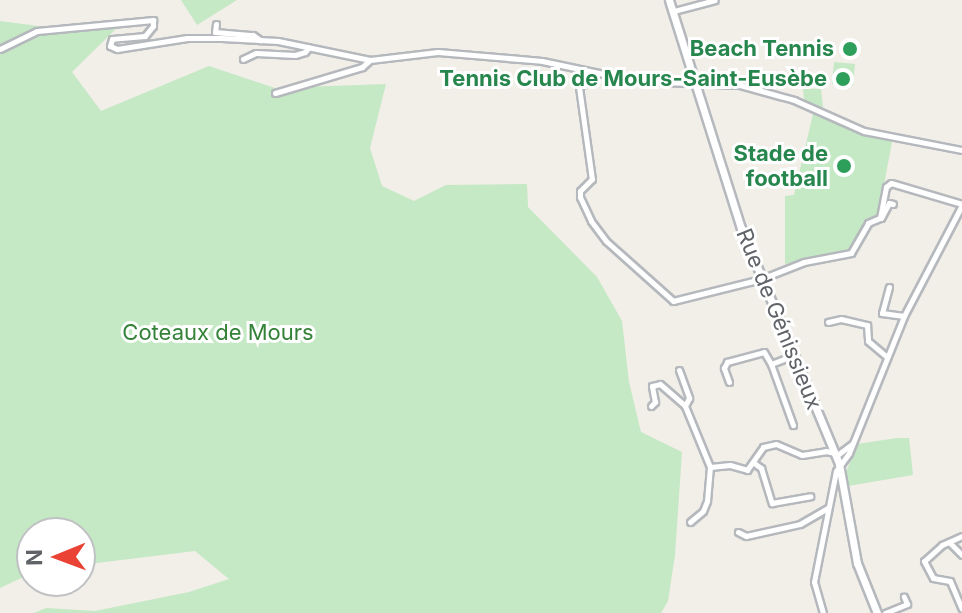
<!DOCTYPE html>
<html>
<head>
<meta charset="utf-8">
<style>
	body { margin:0 }
	#map { position:relative; width:962px; height:613px; overflow:hidden; background:#f1efe8; font-family:Inter,sans-serif }
	div>[style] { position:absolute }
	[style*='--x'] { left:calc(var(--x)*1px); top:calc(var(--y)*1px); width:calc(var(--w)*1px); rotate:calc(var(--a)*1deg) }
	.green>* { inset:0; background:#c5e8c5 }
	.roads { filter:drop-shadow(2px 0 #b5b8bc) drop-shadow(-2px 0 #b5b8bc) drop-shadow(0 2px #b5b8bc) drop-shadow(0 -2px #b5b8bc) }
	.street>* { height:5px; margin:-2.5px; padding:0 2.5px; transform-origin:2.5px; border-radius:2.5px; background:#fff }
	.secondary>* { height:7px; margin:-3.5px; padding:0 3.5px; transform-origin:3.5px; border-radius:3.5px; background:#fff }
	.dots>* { width:22px; height:22px; translate:-50% -50%; box-sizing:border-box; border:4px solid #fff; border-radius:50% }
	span { translate:-50% -50%; white-space:nowrap; text-align:center; line-height:1.15; -webkit-text-stroke:6px #fff; paint-order:stroke }
	.leisure-label { font-size:22px; color:#27864d; font-weight:700 }
	.right { translate:-100% -50%; text-align:right }
	.street-label { font-size:22px; color:#5f6368 }
	.park-label { font-size:22px; color:#348238 }
	.north { position:absolute; left:16px; top:517px; width:80px; height:80px; box-sizing:border-box; background:#fff; border:2px solid #bfc1c3; border-radius:50%; rotate:269deg; font-size:22px; font-weight:700; line-height:32px; text-align:center; color:#5f6368 }
	.north::after { content:''; display:block; margin:auto; width:28px; height:36px; background:#ea4335; clip-path:polygon(50% 0,100% 100%,50% 72%,0 100%) }
</style>
</head>
<body>
<div id="map">
	<div class="green">
		<div style="clip-path:polygon(181px 0,237px 0,197px 25px)"></div>
		<div style="clip-path:polygon(0 21px,61px 29px,124px 21px,72px 72px,101px 111px,209px 66px,275px 88px,386px 84px,370px 148px,382px 186px,414px 201px,446px 185px,527px 184px,528px 207px,597px 277px,622px 321px,629px 382px,641px 432px,682px 452px,675px 555px,668px 601px,661px 613px,34px 613px,46px 608px,95px 611px,189px 592px,229px 579px,195px 551px,80px 565px,80px 533px,32px 533px,32px 573px,0 588px)"></div>
		<div style="clip-path:polygon(834px 62px,855px 64px,853px 86px,832px 84px)"></div>
		<div style="clip-path:polygon(803px 88px,821px 89px,823px 108px,804px 100px)"></div>
		<div style="clip-path:polygon(813px 114px,892px 142px,883px 190px,878px 215px,848px 251px,785px 264px,785px 196px,794px 195px)"></div>
		<div style="clip-path:polygon(897px 438px,909px 438px,913px 475px,848px 486px,845px 475px,857px 444px)"></div>
	</div>
	<div class="roads">
		<div class="street">
			<div style="--x:674;--y:11;--w:42;--a:-15"></div>
			<div style="--x:216;--y:24;--w:8;--a:97"></div>
			<div style="--x:215;--y:32;--w:38;--a:5"></div>
			<div style="--x:253;--y:35;--w:9;--a:36"></div>
			<div style="--x:0;--y:49;--w:41;--a:-25.9"></div>
			<div style="--x:37;--y:31;--w:117;--a:-5.4"></div>
			<div style="--x:153;--y:20;--w:6;--a:90"></div>
			<div style="--x:153;--y:26;--w:13;--a:129"></div>
			<div style="--x:145;--y:36;--w:33;--a:175"></div>
			<div style="--x:112;--y:39;--w:7;--a:106"></div>
			<div style="--x:110;--y:46;--w:8;--a:23"></div>
			<div style="--x:117;--y:49;--w:71;--a:-8.9"></div>
			<div style="--x:187;--y:38;--w:35;--a:0"></div>
			<div style="--x:222;--y:38;--w:56;--a:3.1"></div>
			<div style="--x:278;--y:41;--w:94;--a:11.7"></div>
			<div style="--x:370;--y:60;--w:68;--a:-6.7"></div>
			<div style="--x:438;--y:52;--w:104;--a:4.9"></div>
			<div style="--x:542;--y:61;--w:97;--a:11.9"></div>
			<div style="--x:637;--y:81;--w:103;--a:2.2"></div>
			<div style="--x:740;--y:85;--w:56;--a:15.5"></div>
			<div style="--x:794;--y:100;--w:77;--a:23.9"></div>
			<div style="--x:864;--y:131;--w:100;--a:11"></div>
			<div style="--x:243;--y:59;--w:14;--a:-25"></div>
			<div style="--x:256;--y:53;--w:39;--a:3"></div>
			<div style="--x:295;--y:55;--w:10;--a:-17"></div>
			<div style="--x:305;--y:52;--w:6;--a:-51"></div>
			<div style="--x:597;--y:74;--w:22;--a:144"></div>
			<div style="--x:579;--y:87;--w:93;--a:82"></div>
			<div style="--x:592;--y:179;--w:17;--a:135"></div>
			<div style="--x:580;--y:191;--w:6;--a:90"></div>
			<div style="--x:580;--y:197;--w:26;--a:65"></div>
			<div style="--x:591;--y:221;--w:25;--a:53"></div>
			<div style="--x:606;--y:241;--w:90;--a:41.8"></div>
			<div style="--x:673;--y:301;--w:91;--a:-14"></div>
			<div style="--x:761;--y:279;--w:46;--a:-21.6"></div>
			<div style="--x:804;--y:262;--w:48;--a:-10.8"></div>
			<div style="--x:851;--y:253;--w:34;--a:-60"></div>
			<div style="--x:868;--y:223;--w:13;--a:-23"></div>
			<div style="--x:880;--y:218;--w:32;--a:-79"></div>
			<div style="--x:886;--y:187;--w:6;--a:-39"></div>
			<div style="--x:891;--y:183;--w:74;--a:16.5"></div>
			<div style="--x:275;--y:93;--w:91;--a:-16.6"></div>
			<div style="--x:362;--y:67;--w:9;--a:-41"></div>
			<div style="--x:881;--y:218;--w:17;--a:-62"></div>
			<div style="--x:889;--y:203;--w:4;--a:14"></div>
			<div style="--x:889;--y:287;--w:27;--a:105"></div>
			<div style="--x:882;--y:313;--w:22;--a:8"></div>
			<div style="--x:828;--y:322;--w:13;--a:-13"></div>
			<div style="--x:841;--y:319;--w:27;--a:13"></div>
			<div style="--x:867;--y:325;--w:16;--a:86"></div>
			<div style="--x:868;--y:341;--w:25;--a:40"></div>
			<div style="--x:771;--y:364;--w:65;--a:70.2"></div>
			<div style="--x:679;--y:370;--w:30;--a:70"></div>
			<div style="--x:689;--y:398;--w:9;--a:117"></div>
			<div style="--x:729;--y:382;--w:15;--a:-110"></div>
			<div style="--x:724;--y:368;--w:7;--a:-63"></div>
			<div style="--x:727;--y:362;--w:38;--a:-15"></div>
			<div style="--x:764;--y:352;--w:14;--a:60"></div>
			<div style="--x:771;--y:364;--w:22;--a:-21"></div>
			<div style="--x:651;--y:406;--w:6;--a:-45"></div>
			<div style="--x:655;--y:402;--w:16;--a:-101"></div>
			<div style="--x:652;--y:386;--w:8;--a:-14"></div>
			<div style="--x:660;--y:384;--w:33;--a:41"></div>
			<div style="--x:685;--y:406;--w:66;--a:67.7"></div>
			<div style="--x:710;--y:467;--w:20;--a:-6"></div>
			<div style="--x:730;--y:465;--w:18;--a:16"></div>
			<div style="--x:747;--y:470;--w:28;--a:-55"></div>
			<div style="--x:763;--y:447;--w:13;--a:-13"></div>
			<div style="--x:776;--y:444;--w:28;--a:23"></div>
			<div style="--x:802;--y:455;--w:24;--a:-9"></div>
			<div style="--x:826;--y:451;--w:9;--a:13"></div>
			<div style="--x:836;--y:456;--w:20;--a:-37"></div>
			<div style="--x:754;--y:463;--w:9;--a:36"></div>
			<div style="--x:761;--y:468;--w:37;--a:73"></div>
			<div style="--x:772;--y:503;--w:39;--a:-10"></div>
			<div style="--x:690;--y:522;--w:17;--a:-40"></div>
			<div style="--x:703;--y:511;--w:11;--a:-68"></div>
			<div style="--x:707;--y:501;--w:34;--a:-85"></div>
			<div style="--x:738;--y:532;--w:9;--a:27"></div>
			<div style="--x:746;--y:536;--w:55;--a:-12.5"></div>
			<div style="--x:800;--y:524;--w:32;--a:-30"></div>
			<div style="--x:962;--y:536;--w:22;--a:156"></div>
			<div style="--x:942;--y:545;--w:24;--a:138"></div>
			<div style="--x:924;--y:561;--w:19;--a:62"></div>
			<div style="--x:933;--y:578;--w:17;--a:10"></div>
			<div style="--x:950;--y:581;--w:30;--a:67"></div>
			<div style="--x:949;--y:542;--w:18;--a:45"></div>
			<div style="--x:823;--y:613;--w:32;--a:-106"></div>
			<div style="--x:814;--y:582;--w:113;--a:-78.8"></div>
			<div style="--x:836;--y:471;--w:22;--a:-54"></div>
			<div style="--x:849;--y:453;--w:148;--a:-68.1"></div>
			<div style="--x:904;--y:316;--w:125;--a:-62.4"></div>
			<div style="--x:885;--y:613;--w:24;--a:-22"></div>
			<div style="--x:907;--y:604;--w:8;--a:-113"></div>
		</div>
		<div class="secondary">
			<div style="--x:669;--y:0;--w:239;--a:72.5"></div>
			<div style="--x:741;--y:228;--w:256;--a:67.4"></div>
			<div style="--x:839;--y:464;--w:101;--a:79.7"></div>
			<div style="--x:857;--y:563;--w:54;--a:68.2"></div>
		</div>
	</div>
	<div class="dots">
		<div style="left:850px;top:49px;background:#2e9e5b"></div>
		<div style="left:843px;top:79px;background:#2e9e5b"></div>
		<div style="left:844px;top:166px;background:#2e9e5b"></div>
	</div>
	<div class="leisure-label">
		<span class="right" style="left:834px;top:49px">Beach Tennis</span>
		<span class="right" style="left:827px;top:79px">Tennis Club de Mours-Saint-Eusèbe</span>
		<span class="right" style="left:828px;top:166px">Stade de<br>football</span>
	</div>
	<div class="street-label">
		<span style="left:779px;top:319px;rotate:68deg">Rue de Génissieux</span>
	</div>
	<div class="park-label">
		<span style="left:218px;top:333px">Coteaux de Mours</span>
	</div>
	<div class="north">N</div>
</div>
</body>
</html>
